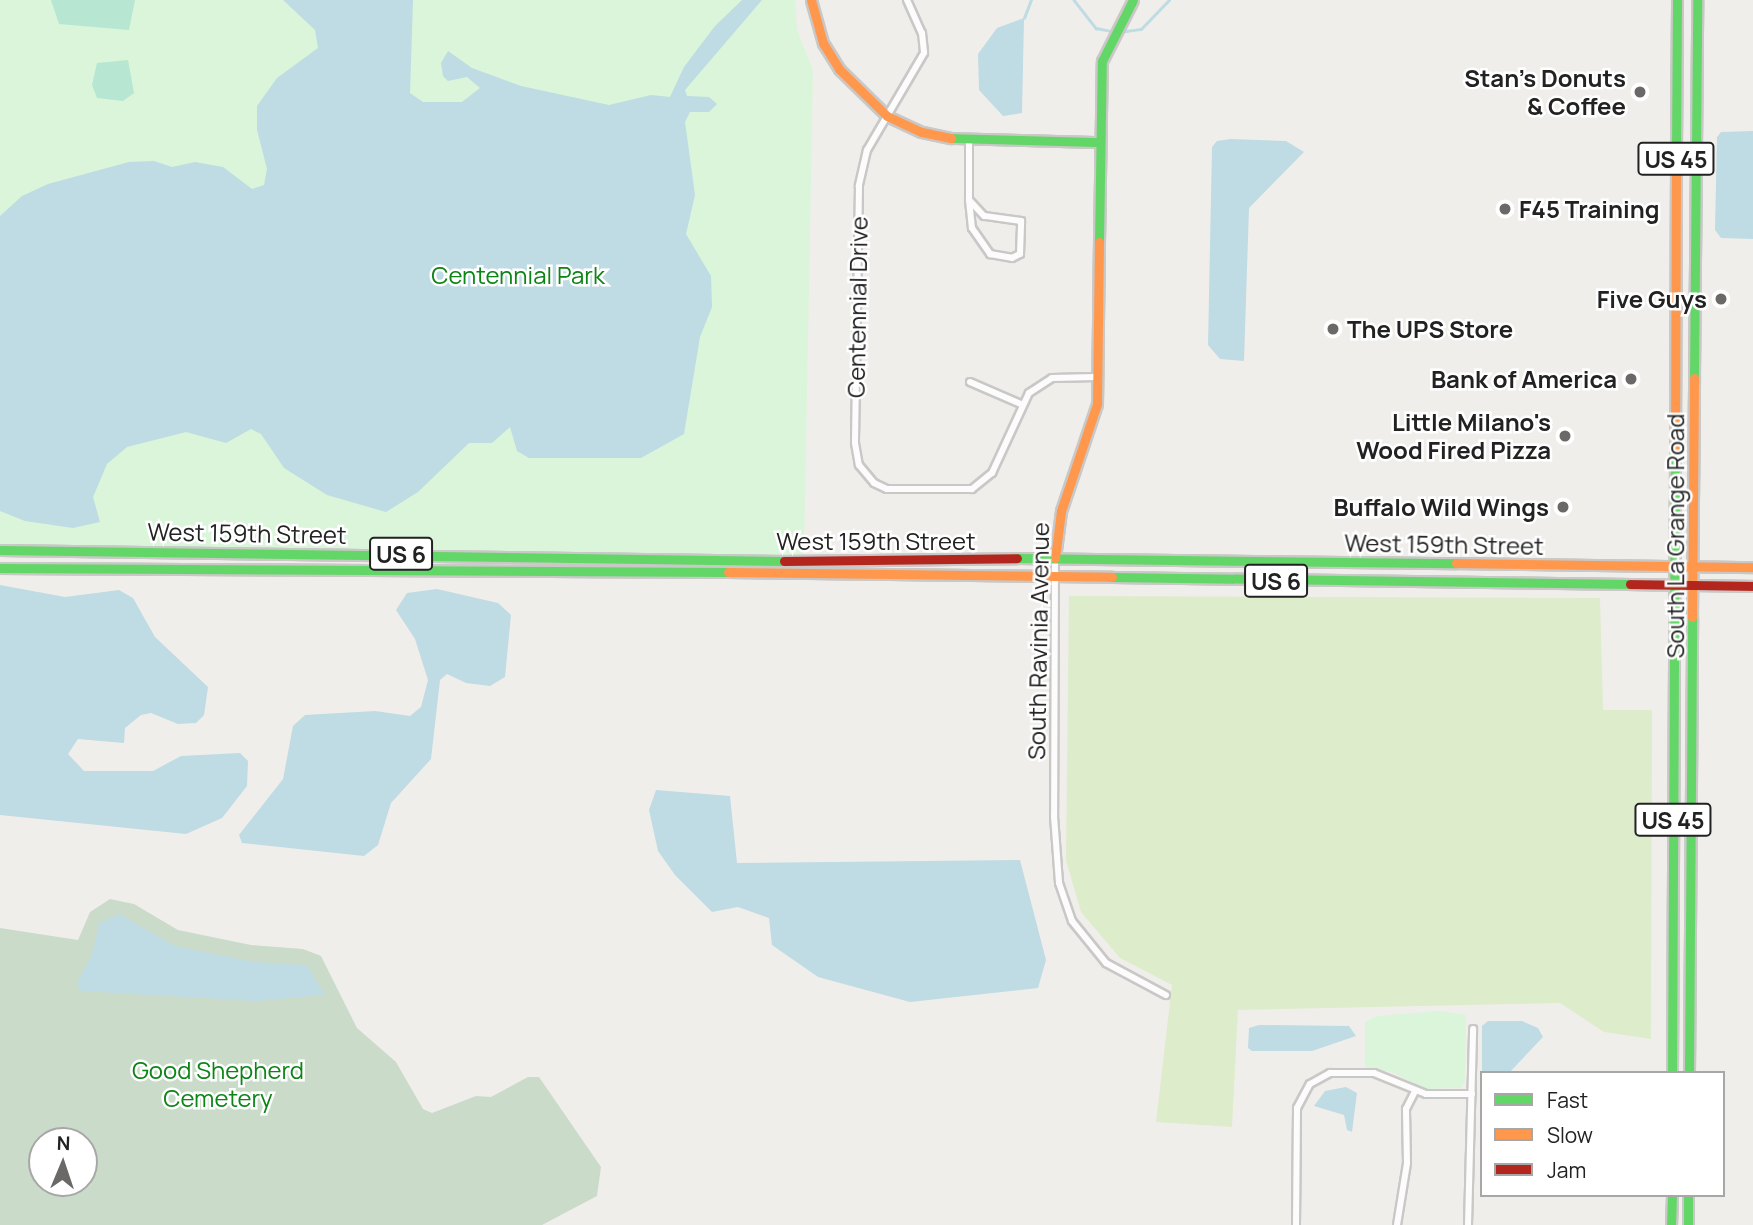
<!DOCTYPE html>
<html>
<head>
<meta charset="utf-8">
<style>
	body { margin:0 }
	#map { position:relative; width:1753px; height:1225px; overflow:hidden; background:#f0eeeb; font-family:Manrope,sans-serif }
	div>[style] { position:absolute }
	[style*='--x'] { left:calc(var(--x)*1px); top:calc(var(--y)*1px); width:calc(var(--w)*1px); rotate:calc(var(--a)*1deg) }
	.grass>* { inset:0; background:#ddeccb }
	.cemetery>* { inset:0; background:#cadbca }
	.park>* { inset:0; background:#daf5da }
	.pitch>* { inset:0; background:#b7e6d2 }
	.water>* { inset:0; background:#bfdbe3 }
	.stream>* { height:2.5px; margin:-1.25px; padding:0 1.25px; transform-origin:1.25px; border-radius:1.25px; background:#bfdbe3 }
	.roads { filter:drop-shadow(2px 0 #c9c8c7) drop-shadow(-2px 0 #c9c8c7) drop-shadow(0 2px #c9c8c7) drop-shadow(0 -2px #c9c8c7) }
	.street>* { height:6px; margin:-3px; padding:0 3px; transform-origin:3px; border-radius:3px; background:#fdfcfc }
	.fast>* { height:9px; margin:-4.5px; padding:0 4.5px; transform-origin:4.5px; border-radius:4.5px; background:#63d668 }
	.slow>* { height:9px; margin:-4.5px; padding:0 4.5px; transform-origin:4.5px; border-radius:4.5px; background:#ff974d }
	.jam>* { height:9px; margin:-4.5px; padding:0 4.5px; transform-origin:4.5px; border-radius:4.5px; background:#b3261e }
	.dots>* { width:19px; height:19px; translate:-50% -50%; box-sizing:border-box; border:4px solid #fff; border-radius:50% }
	span { translate:-50% -50%; white-space:nowrap; text-align:center; line-height:1.15; -webkit-text-stroke:5px #fff; paint-order:stroke }
	.shield-label span { padding:2px 5px; background:#fff; border:2px solid; border-radius:5px; -webkit-text-stroke-width:0 }
	.shield-label { font-size:23px; color:#222; font-weight:700 }
	.poi-label { font-size:24px; color:#222; font-weight:700 }
	.right { translate:-100% -50%; text-align:right }
	.left { translate:0 -50%; text-align:left }
	.park-label { font-size:24px; color:#0c8416 }
	.street-label { font-size:24px; color:#222 }
	.legend { position:absolute; left:1480px; top:1071px; width:245px; height:126px; box-sizing:border-box; background:#fff; border:2px solid #a7a7a7; margin:0; padding:9px 12px; list-style:none; font-size:21px; color:#222 }
	.legend li { display:flex; align-items:center; gap:14px; height:35px }
	.legend b { width:35px; border:2px solid #a7a7a7 }
	.north { position:absolute; left:28px; top:1127px; width:70px; height:70px; box-sizing:border-box; background:#fff; border:2px solid #a7a7a7; border-radius:50%; rotate:2deg; font-size:19px; font-weight:700; line-height:28px; text-align:center; color:#222 }
	.north::after { content:''; display:block; margin:auto; width:24px; height:32px; background:#6a6968; clip-path:polygon(50% 0,100% 100%,50% 72%,0 100%) }
</style>
</head>
<body>
<div id="map">
	<div class="grass">
		<div style="clip-path:polygon(1069px 596px,1600px 598px,1603px 710px,1652px 710px,1651px 1039px,1604px 1032px,1560px 1003px,1238px 1010px,1232px 1127px,1156px 1122px,1172px 985px,1120px 958px,1081px 912px,1066px 860px)"></div>
	</div>
	<div class="cemetery">
		<div style="clip-path:polygon(evenodd,110px 899px,134px 904px,178px 930px,251px 945px,303px 949px,321px 956px,357px 1028px,396px 1062px,423px 1109px,432px 1113px,476px 1096px,491px 1097px,528px 1077px,539px 1077px,601px 1167px,597px 1196px,542px 1225px,0 1225px,0 928px,78px 940px,90px 912px,110px 899px,42px 1141px,84px 1141px,84px 1183px,42px 1183px,42px 1141px)"></div>
	</div>
	<div class="park">
		<div style="clip-path:polygon(0 0,795px 0,797px 30px,813px 70px,804px 556px,0 544px)"></div>
		<div style="clip-path:polygon(1440px 1011px,1466px 1015px,1465px 1081px,1461px 1088px,1425px 1089px,1392px 1072px,1365px 1068px,1365px 1022px,1377px 1016px)"></div>
	</div>
	<div class="pitch">
		<div style="clip-path:polygon(51px 0,135px 0,129px 30px,59px 24px)"></div>
		<div style="clip-path:polygon(128px 60px,134px 93px,123px 101px,97px 98px,92px 85px,97px 63px)"></div>
	</div>
	<div class="water">
		<div style="clip-path:polygon(283px 0,413px 0,410px 93px,423px 102px,462px 102px,480px 88px,467px 77px,448px 81px,443px 76px,441px 63px,448px 51px,472px 68px,521px 86px,609px 105px,651px 95px,670px 97px,684px 67px,715px 26px,742px 0,762px 0,685px 90px,687px 96px,709px 97px,717px 104px,709px 112px,690px 112px,685px 122px,695px 195px,686px 234px,711px 276px,712px 307px,700px 337px,684px 434px,641px 458px,529px 458px,517px 451px,510px 427px,492px 443px,469px 443px,418px 492px,386px 512px,327px 495px,284px 468px,261px 434px,251px 429px,226px 443px,186px 432px,127px 447px,107px 464px,93px 497px,100px 522px,73px 528px,25px 521px,0 511px,0 216px,22px 196px,48px 184px,129px 162px,154px 161px,172px 167px,195px 162px,223px 167px,252px 189px,264px 185px,267px 169px,257px 130px,257px 106px,277px 78px,318px 48px,315px 30px)"></div>
		<div style="clip-path:polygon(1024px 18px,1022px 113px,1003px 116px,979px 90px,978px 54px,997px 28px)"></div>
		<div style="clip-path:polygon(1753px 131px,1753px 239px,1721px 238px,1715px 230px,1717px 137px,1721px 132px)"></div>
		<div style="clip-path:polygon(1231px 139px,1286px 141px,1304px 152px,1249px 208px,1244px 361px,1220px 359px,1208px 345px,1212px 147px,1217px 141px)"></div>
		<div style="clip-path:polygon(0 585px,65px 597px,119px 590px,133px 598px,155px 637px,208px 687px,204px 715px,196px 723px,178px 724px,151px 713px,141px 715px,125px 728px,124px 743px,78px 739px,68px 754px,84px 771px,153px 771px,181px 756px,240px 753px,248px 761px,247px 786px,222px 818px,186px 834px,0 815px)"></div>
		<div style="clip-path:polygon(437px 589px,498px 603px,511px 615px,505px 677px,490px 686px,466px 683px,447px 674px,440px 680px,431px 759px,391px 803px,378px 845px,364px 856px,242px 843px,239px 835px,283px 779px,293px 726px,305px 715px,375px 711px,410px 716px,421px 707px,428px 680px,415px 639px,396px 610px,407px 593px)"></div>
		<div style="clip-path:polygon(656px 790px,730px 796px,737px 863px,1020px 860px,1046px 960px,1038px 988px,910px 1002px,818px 977px,772px 945px,769px 918px,738px 907px,712px 912px,675px 875px,658px 851px,649px 810px)"></div>
		<div style="clip-path:polygon(119px 914px,175px 946px,254px 962px,307px 965px,325px 995px,256px 1001px,81px 991px,77px 983px,93px 952px,99px 923px)"></div>
		<div style="clip-path:polygon(1488px 1021px,1522px 1021px,1538px 1028px,1543px 1037px,1509px 1073px,1482px 1073px,1482px 1092px,1482px 1026px)"></div>
		<div style="clip-path:polygon(1259px 1025px,1349px 1026px,1356px 1036px,1312px 1051px,1252px 1051px,1248px 1048px,1249px 1028px)"></div>
		<div style="clip-path:polygon(1346px 1087px,1357px 1093px,1352px 1132px,1347px 1130px,1344px 1115px,1314px 1106px,1325px 1091px)"></div>
	</div>
	<div class="stream">
		<div style="--x:1074;--y:0;--w:36;--a:52"></div>
		<div style="--x:1096;--y:28;--w:16;--a:11"></div>
		<div style="--x:1024;--y:18;--w:19;--a:-69"></div>
		<div style="--x:1119;--y:32;--w:22;--a:-8"></div>
		<div style="--x:1141;--y:29;--w:40;--a:-46"></div>
	</div>
	<div class="roads">
		<div class="street">
			<div style="--x:907;--y:0;--w:36;--a:66"></div>
			<div style="--x:922;--y:33;--w:20;--a:84"></div>
			<div style="--x:924;--y:53;--w:113;--a:120.4"></div>
			<div style="--x:867;--y:150;--w:37;--a:103"></div>
			<div style="--x:859;--y:186;--w:257;--a:90.9"></div>
			<div style="--x:855;--y:443;--w:22;--a:80"></div>
			<div style="--x:859;--y:465;--w:23;--a:50"></div>
			<div style="--x:874;--y:483;--w:14;--a:25"></div>
			<div style="--x:887;--y:489;--w:85;--a:0"></div>
			<div style="--x:972;--y:489;--w:26;--a:-39"></div>
			<div style="--x:992;--y:473;--w:88;--a:-65.2"></div>
			<div style="--x:1029;--y:393;--w:27;--a:-33"></div>
			<div style="--x:1052;--y:378;--w:44;--a:-1.3"></div>
			<div style="--x:969;--y:142;--w:58;--a:90"></div>
			<div style="--x:969;--y:200;--w:28;--a:84"></div>
			<div style="--x:972;--y:228;--w:32;--a:55"></div>
			<div style="--x:990;--y:254;--w:22;--a:10"></div>
			<div style="--x:1012;--y:258;--w:9;--a:-27"></div>
			<div style="--x:1020;--y:254;--w:33;--a:-88"></div>
			<div style="--x:1021;--y:221;--w:37;--a:-172"></div>
			<div style="--x:984;--y:216;--w:22;--a:-133"></div>
			<div style="--x:970;--y:382;--w:56;--a:23.3"></div>
			<div style="--x:1055;--y:558;--w:258;--a:90.2"></div>
			<div style="--x:1054;--y:816;--w:67;--a:85.7"></div>
			<div style="--x:1059;--y:883;--w:40;--a:71.1"></div>
			<div style="--x:1072;--y:921;--w:54;--a:51"></div>
			<div style="--x:1106;--y:963;--w:68;--a:28.1"></div>
			<div style="--x:1296;--y:1225;--w:117;--a:-89.5"></div>
			<div style="--x:1297;--y:1108;--w:27;--a:-62"></div>
			<div style="--x:1310;--y:1084;--w:23;--a:-29"></div>
			<div style="--x:1330;--y:1073;--w:44;--a:0"></div>
			<div style="--x:1374;--y:1073;--w:56;--a:22"></div>
			<div style="--x:1426;--y:1094;--w:46;--a:0"></div>
			<div style="--x:1397;--y:1225;--w:63;--a:-80.8"></div>
			<div style="--x:1407;--y:1163;--w:54;--a:-91.1"></div>
			<div style="--x:1406;--y:1109;--w:20;--a:-63"></div>
			<div style="--x:1468;--y:1225;--w:196;--a:-88.5"></div>
		</div>
		<div class="fast">
			<div style="--x:951;--y:138;--w:147;--a:1.6"></div>
			<div style="--x:1676;--y:149;--w:149;--a:-89.6"></div>
			<div style="--x:1099;--y:242;--w:181;--a:-89.1"></div>
			<div style="--x:1102;--y:61;--w:68;--a:-63.1"></div>
			<div style="--x:1694;--y:378;--w:378;--a:-89.5"></div>
			<div style="--x:0;--y:550;--w:784;--a:0.8"></div>
			<div style="--x:1017;--y:558;--w:439;--a:0.7"></div>
			<div style="--x:0;--y:568;--w:728;--a:0.31"></div>
			<div style="--x:1112;--y:577;--w:518;--a:0.77"></div>
			<div style="--x:1672;--y:1073;--w:622;--a:-89.72"></div>
			<div style="--x:1689;--y:1073;--w:456;--a:-89.6"></div>
			<div style="--x:1688;--y:1195;--w:30;--a:90"></div>
			<div style="--x:1671;--y:1225;--w:30;--a:-88"></div>
		</div>
		<div class="slow">
			<div style="--x:811;--y:0;--w:45;--a:74.4"></div>
			<div style="--x:823;--y:43;--w:31;--a:58"></div>
			<div style="--x:839;--y:69;--w:67;--a:44.4"></div>
			<div style="--x:887;--y:116;--w:38;--a:25"></div>
			<div style="--x:922;--y:132;--w:30;--a:12"></div>
			<div style="--x:1675;--y:451;--w:302;--a:-89.8"></div>
			<div style="--x:1055;--y:558;--w:47;--a:-82.7"></div>
			<div style="--x:1061;--y:511;--w:113;--a:-71.4"></div>
			<div style="--x:1097;--y:404;--w:162;--a:-89.3"></div>
			<div style="--x:1456;--y:563;--w:297;--a:0.8"></div>
			<div style="--x:728;--y:572;--w:384;--a:0.7"></div>
			<div style="--x:1692;--y:617;--w:239;--a:-89.5"></div>
		</div>
		<div class="jam">
			<div style="--x:784;--y:561;--w:233;--a:-0.7"></div>
			<div style="--x:1630;--y:584;--w:123;--a:0.9"></div>
		</div>
	</div>
	<div class="dots">
		<div style="left:1640px;top:92px;background:#6a6968"></div>
		<div style="left:1505px;top:209px;background:#6a6968"></div>
		<div style="left:1721px;top:299px;background:#6a6968"></div>
		<div style="left:1333px;top:329px;background:#6a6968"></div>
		<div style="left:1631px;top:379px;background:#6a6968"></div>
		<div style="left:1565px;top:436px;background:#6a6968"></div>
		<div style="left:1563px;top:507px;background:#6a6968"></div>
	</div>
	<div class="shield-label">
		<span style="left:1676px;top:159px">US 45</span>
		<span style="left:401px;top:554px">US 6</span>
		<span style="left:1276px;top:581px">US 6</span>
		<span style="left:1673px;top:820px">US 45</span>
	</div>
	<div class="poi-label">
		<span class="right" style="left:1626px;top:92px">Stan's Donuts<br>&amp; Coffee</span>
		<span class="left" style="left:1519px;top:209px">F45 Training</span>
		<span class="right" style="left:1707px;top:299px">Five Guys</span>
		<span class="left" style="left:1347px;top:329px">The UPS Store</span>
		<span class="right" style="left:1617px;top:379px">Bank of America</span>
		<span class="right" style="left:1551px;top:436px">Little Milano's<br>Wood Fired Pizza</span>
		<span class="right" style="left:1549px;top:507px">Buffalo Wild Wings</span>
	</div>
	<div class="park-label">
		<span style="left:518px;top:275px">Centennial Park</span>
		<span style="left:218px;top:1084px">Good Shepherd<br>Cemetery</span>
	</div>
	<div class="street-label">
		<span style="left:857px;top:307px;rotate:-89deg">Centennial Drive</span>
		<span style="left:247px;top:533px;rotate:1deg">West 159th Street</span>
		<span style="left:1675px;top:536px;rotate:-90deg">South La Grange Road</span>
		<span style="left:876px;top:541px">West 159th Street</span>
		<span style="left:1444px;top:544px;rotate:1deg">West 159th Street</span>
		<span style="left:1038px;top:641px;rotate:-89deg">South Ravinia Avenue</span>
	</div>
	<ul class="legend">
	<li><b style="height:9px;background:#63d668"></b>Fast</li>
	<li><b style="height:9px;background:#ff974d"></b>Slow</li>
	<li><b style="height:9px;background:#b3261e"></b>Jam</li>
	</ul>
	<div class="north">N</div>
</div>
</body>
</html>
